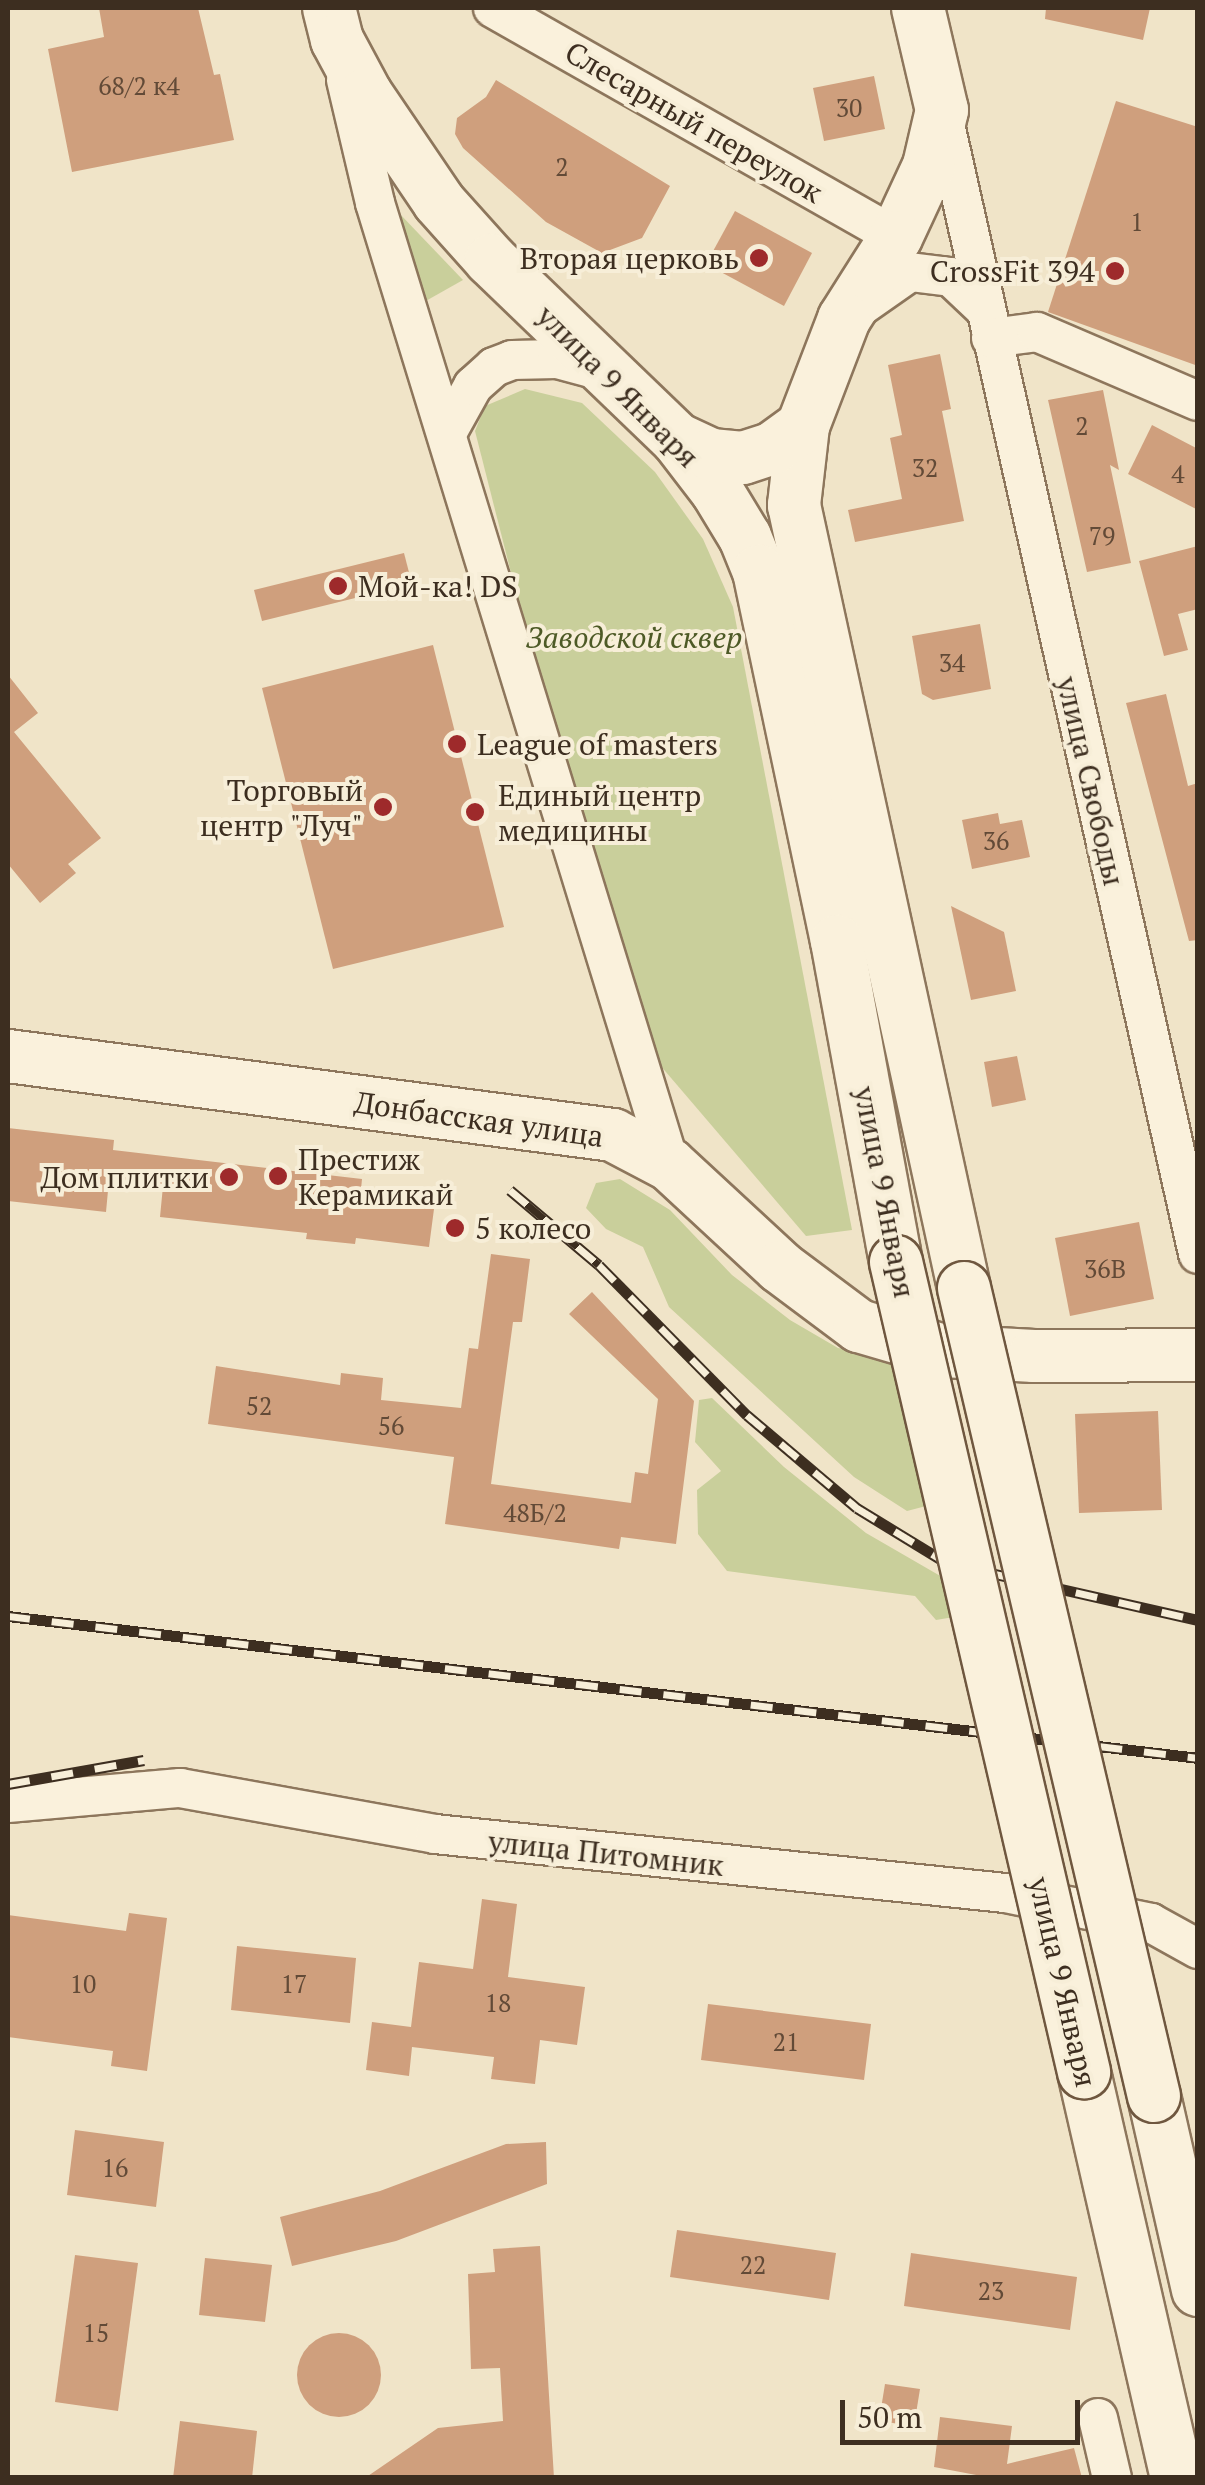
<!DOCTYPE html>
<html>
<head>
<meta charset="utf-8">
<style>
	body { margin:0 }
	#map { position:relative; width:1205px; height:2485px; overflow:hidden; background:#f0e4c8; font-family:"PT Serif",serif }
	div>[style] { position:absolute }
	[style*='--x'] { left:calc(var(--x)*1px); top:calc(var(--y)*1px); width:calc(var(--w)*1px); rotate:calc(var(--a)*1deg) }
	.green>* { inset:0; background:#c9cf9b }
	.building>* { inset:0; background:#cf9f7d }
	.round { border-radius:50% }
	.roads { filter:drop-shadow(2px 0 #8d765c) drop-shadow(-2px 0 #8d765c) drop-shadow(0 2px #8d765c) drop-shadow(0 -2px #8d765c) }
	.street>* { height:38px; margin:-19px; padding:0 19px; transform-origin:19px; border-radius:19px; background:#faf1dc }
	.secondary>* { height:52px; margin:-26px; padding:0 26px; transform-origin:26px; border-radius:26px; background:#faf1dc }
	.rail>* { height:11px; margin-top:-5.5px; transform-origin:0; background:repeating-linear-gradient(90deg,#f7eed8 0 22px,#3d2e20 0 44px); box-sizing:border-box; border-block:2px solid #3d2e20 }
	.bridges { filter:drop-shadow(2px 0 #6f573f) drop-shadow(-2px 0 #6f573f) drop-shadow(0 2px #6f573f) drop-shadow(0 -2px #6f573f) }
	.secondary-bridge>* { height:52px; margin:-26px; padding:0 26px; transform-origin:26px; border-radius:26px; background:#faf1dc }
	.dots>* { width:28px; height:28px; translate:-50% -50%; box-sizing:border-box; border:5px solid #f7eed8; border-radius:50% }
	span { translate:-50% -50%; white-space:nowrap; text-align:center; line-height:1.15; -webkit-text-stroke:8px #f7eed8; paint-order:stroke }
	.number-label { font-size:25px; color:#624a37 }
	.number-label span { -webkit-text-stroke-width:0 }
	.street-label { font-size:30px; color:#3d2e20 }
	.poi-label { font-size:30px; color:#3d2e20 }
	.right { translate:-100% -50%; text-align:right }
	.left { translate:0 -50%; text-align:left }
	.park-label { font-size:30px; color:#4d5a26; font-style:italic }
	.frame { position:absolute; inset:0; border:10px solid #3d2e20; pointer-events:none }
	.scale { position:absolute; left:840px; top:2400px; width:240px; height:45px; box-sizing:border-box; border:5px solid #3d2e20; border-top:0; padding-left:12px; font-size:30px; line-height:35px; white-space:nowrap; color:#3d2e20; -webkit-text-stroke:8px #f7eed8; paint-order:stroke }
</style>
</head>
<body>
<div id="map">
	<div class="green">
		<div style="clip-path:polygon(398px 212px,463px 280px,424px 302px)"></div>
		<div style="clip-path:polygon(525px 389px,582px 403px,655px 472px,703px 539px,733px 607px,852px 1230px,806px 1236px,648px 1051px,606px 947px,475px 431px,485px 406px)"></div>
		<div style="clip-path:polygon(620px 1179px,670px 1210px,732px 1275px,790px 1320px,838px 1348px,895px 1357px,930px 1505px,907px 1511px,854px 1477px,669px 1307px,643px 1247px,606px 1229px,586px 1208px,596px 1183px)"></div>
		<div style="clip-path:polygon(712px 1398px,784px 1467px,866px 1533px,949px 1581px,954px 1617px,936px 1620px,915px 1596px,727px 1571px,698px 1534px,697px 1490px,721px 1471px,695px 1442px,699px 1400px)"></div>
	</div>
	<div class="building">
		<div style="clip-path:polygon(99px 8px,198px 8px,214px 75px,220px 74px,234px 140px,72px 172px,48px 49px,104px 37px)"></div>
		<div style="clip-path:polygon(1046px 8px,1150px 8px,1143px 40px,1045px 19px)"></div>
		<div style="clip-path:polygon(874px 76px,885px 129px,824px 141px,813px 88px)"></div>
		<div style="clip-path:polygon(496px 80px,670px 186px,642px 238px,602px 253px,546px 222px,463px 148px,455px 134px,457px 118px,486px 97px)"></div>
		<div style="clip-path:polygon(1116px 101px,1198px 127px,1198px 366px,1048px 312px)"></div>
		<div style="clip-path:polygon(735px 211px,812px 253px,784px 306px,706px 264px)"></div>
		<div style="clip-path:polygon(940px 354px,951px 409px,942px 411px,964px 521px,855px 542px,848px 510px,902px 499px,890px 438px,902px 435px,888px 365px)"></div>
		<div style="clip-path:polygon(1103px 390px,1119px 470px,1110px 465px,1131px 563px,1087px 572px,1048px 400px)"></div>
		<div style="clip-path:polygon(1152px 425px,1198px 449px,1198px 510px,1128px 474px)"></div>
		<div style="clip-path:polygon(1198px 546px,1198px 609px,1178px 614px,1188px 650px,1164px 656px,1139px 561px)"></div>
		<div style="clip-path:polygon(404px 553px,412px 584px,262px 621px,254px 590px)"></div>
		<div style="clip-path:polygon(980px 624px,991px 689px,933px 700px,922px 694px,912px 636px)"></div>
		<div style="clip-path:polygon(433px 645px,504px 927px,333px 969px,262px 688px)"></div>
		<div style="clip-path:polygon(8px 675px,38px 713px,14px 732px,101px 838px,68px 864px,76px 873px,40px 903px,8px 864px)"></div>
		<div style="clip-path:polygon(1166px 694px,1188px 786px,1198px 783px,1198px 940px,1189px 941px,1126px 703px)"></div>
		<div style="clip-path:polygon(998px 813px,1000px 824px,1022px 820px,1030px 857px,972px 869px,962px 820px)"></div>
		<div style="clip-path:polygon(951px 906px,1004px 932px,1016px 991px,971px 1000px)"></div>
		<div style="clip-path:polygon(1017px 1056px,1026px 1100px,992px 1107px,984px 1062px)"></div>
		<div style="clip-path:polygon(8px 1128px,114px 1140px,113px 1150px,362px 1179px,360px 1200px,434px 1209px,429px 1247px,356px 1238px,355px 1244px,306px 1239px,307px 1233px,160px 1217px,163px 1186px,109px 1180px,106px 1212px,8px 1201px)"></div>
		<div style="clip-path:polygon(1139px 1222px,1154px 1299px,1070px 1316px,1055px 1238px)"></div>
		<div style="clip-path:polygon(491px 1254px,530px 1259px,522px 1322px,513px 1322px,491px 1484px,631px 1503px,635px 1472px,648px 1474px,658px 1399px,569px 1314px,592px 1292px,694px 1401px,676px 1544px,621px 1537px,619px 1549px,445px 1524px,454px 1457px,208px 1424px,216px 1366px,340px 1385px,341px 1373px,383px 1378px,381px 1400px,461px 1408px,469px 1348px,478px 1349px)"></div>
		<div style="clip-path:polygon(1158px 1411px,1162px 1510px,1079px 1513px,1075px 1414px)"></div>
		<div style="clip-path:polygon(482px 1899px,517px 1904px,508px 1977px,585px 1987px,577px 2045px,540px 2040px,535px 2084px,491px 2079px,494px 2057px,412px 2047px,409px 2076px,366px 2070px,372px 2022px,411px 2027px,419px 1962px,473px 1969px)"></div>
		<div style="clip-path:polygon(129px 1913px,167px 1918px,147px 2071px,111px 2066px,113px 2051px,8px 2037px,8px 1915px,126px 1931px)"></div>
		<div style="clip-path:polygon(237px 1946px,356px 1958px,350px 2023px,231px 2010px)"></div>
		<div style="clip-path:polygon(708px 2004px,871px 2024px,864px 2080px,701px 2060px)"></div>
		<div style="clip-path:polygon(75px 2130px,164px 2142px,156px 2207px,67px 2195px)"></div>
		<div style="clip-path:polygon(546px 2142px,547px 2184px,396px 2241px,292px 2266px,280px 2217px,380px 2191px,506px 2144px)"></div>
		<div style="clip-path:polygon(677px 2230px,836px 2253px,829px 2300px,670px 2277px)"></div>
		<div style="clip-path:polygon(540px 2246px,554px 2478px,365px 2478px,438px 2428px,503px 2421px,500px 2368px,471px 2369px,468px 2274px,495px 2272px,493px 2249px)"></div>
		<div style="clip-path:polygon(911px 2253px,1077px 2277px,1070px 2330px,904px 2306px)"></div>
		<div style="clip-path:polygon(75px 2255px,138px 2263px,118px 2411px,55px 2402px)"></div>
		<div style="clip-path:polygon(205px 2258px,272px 2265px,265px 2322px,199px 2315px)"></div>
		<div class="round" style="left:297px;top:2333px;width:84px;height:84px"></div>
		<div style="clip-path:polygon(885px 2384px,920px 2389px,914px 2426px,879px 2421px)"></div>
		<div style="clip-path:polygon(940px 2417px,1012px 2426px,1007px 2464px,1074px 2448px,1082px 2478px,992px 2478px,934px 2467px)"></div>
		<div style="clip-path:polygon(180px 2421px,257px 2431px,252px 2478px,173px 2478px)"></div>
	</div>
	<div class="roads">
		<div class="street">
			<div style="--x:493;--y:8;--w:464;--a:29.6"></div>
			<div style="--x:346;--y:80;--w:126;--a:76.7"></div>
			<div style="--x:375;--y:203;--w:1006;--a:72.95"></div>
			<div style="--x:944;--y:120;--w:1162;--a:77.37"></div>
			<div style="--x:860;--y:307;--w:61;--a:-35"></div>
			<div style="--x:910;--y:272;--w:41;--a:7"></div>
			<div style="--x:951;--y:277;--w:45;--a:43.2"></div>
			<div style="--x:991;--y:338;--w:46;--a:-7.4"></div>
			<div style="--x:1037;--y:332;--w:175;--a:23.2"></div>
			<div style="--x:447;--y:433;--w:54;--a:-61"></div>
			<div style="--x:473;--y:386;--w:28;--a:-42"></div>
			<div style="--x:494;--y:367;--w:19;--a:-21"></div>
			<div style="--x:512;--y:360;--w:45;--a:-1.3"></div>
			<div style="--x:557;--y:359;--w:51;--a:14.9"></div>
			<div style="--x:8;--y:1803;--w:173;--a:-5"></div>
			<div style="--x:180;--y:1788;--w:259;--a:10.2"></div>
			<div style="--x:435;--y:1834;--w:573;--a:5.91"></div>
			<div style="--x:1005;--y:1893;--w:149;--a:11.6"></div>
			<div style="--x:1151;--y:1923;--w:54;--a:29"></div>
			<div style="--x:1098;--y:2418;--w:62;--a:76.9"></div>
		</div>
		<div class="secondary">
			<div style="--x:329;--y:8;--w:33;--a:76"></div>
			<div style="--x:337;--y:40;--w:61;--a:61.8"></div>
			<div style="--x:366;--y:94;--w:130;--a:55.9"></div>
			<div style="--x:439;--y:202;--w:78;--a:48.1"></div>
			<div style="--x:491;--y:260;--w:258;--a:43.9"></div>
			<div style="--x:677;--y:439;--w:66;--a:52.4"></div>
			<div style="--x:717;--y:491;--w:54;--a:58.7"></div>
			<div style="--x:745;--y:537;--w:37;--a:68"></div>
			<div style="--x:759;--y:571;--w:378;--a:78.1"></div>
			<div style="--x:837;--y:941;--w:326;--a:79.6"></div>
			<div style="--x:918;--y:8;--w:105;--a:76.8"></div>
			<div style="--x:942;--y:110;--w:57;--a:103.1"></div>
			<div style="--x:929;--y:166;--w:78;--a:114.9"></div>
			<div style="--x:896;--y:237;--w:97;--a:122.4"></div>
			<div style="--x:844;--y:319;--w:115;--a:111"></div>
			<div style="--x:803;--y:426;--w:80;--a:96.5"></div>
			<div style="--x:794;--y:505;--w:801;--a:77.75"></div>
			<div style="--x:677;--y:439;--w:38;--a:25"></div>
			<div style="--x:711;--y:455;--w:32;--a:5"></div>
			<div style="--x:743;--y:458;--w:32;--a:-18"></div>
			<div style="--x:773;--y:448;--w:37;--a:-36"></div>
			<div style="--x:8;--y:1056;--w:610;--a:7.44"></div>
			<div style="--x:613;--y:1135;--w:64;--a:27.8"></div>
			<div style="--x:670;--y:1165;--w:150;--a:42.8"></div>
			<div style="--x:780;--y:1267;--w:99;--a:36.8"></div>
			<div style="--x:859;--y:1326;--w:89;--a:16.4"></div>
			<div style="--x:944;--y:1351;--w:90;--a:3.2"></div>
			<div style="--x:1034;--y:1356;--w:164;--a:-0.3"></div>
			<div style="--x:1084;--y:2072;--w:417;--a:77.1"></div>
			<div style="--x:1154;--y:2096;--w:199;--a:77.2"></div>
		</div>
	</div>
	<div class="rail">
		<div style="--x:510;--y:1190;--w:116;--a:40.1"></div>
		<div style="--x:599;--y:1265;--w:211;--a:45.4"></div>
		<div style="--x:747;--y:1415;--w:144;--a:40.2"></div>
		<div style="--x:857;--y:1508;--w:105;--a:31.4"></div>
		<div style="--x:947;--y:1563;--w:257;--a:12.8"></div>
		<div style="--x:8;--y:1616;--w:1198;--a:6.8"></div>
		<div style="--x:8;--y:1784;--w:138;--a:-10"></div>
	</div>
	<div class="bridges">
		<div class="secondary-bridge">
			<div style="--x:896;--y:1262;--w:832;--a:76.93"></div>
			<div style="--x:964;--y:1288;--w:830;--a:76.77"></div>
		</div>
	</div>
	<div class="dots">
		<div style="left:759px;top:258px;background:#9e2a2b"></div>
		<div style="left:1115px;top:271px;background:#9e2a2b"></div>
		<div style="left:338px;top:586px;background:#9e2a2b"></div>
		<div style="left:457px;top:744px;background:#9e2a2b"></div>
		<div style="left:383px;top:807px;background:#9e2a2b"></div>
		<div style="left:475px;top:812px;background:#9e2a2b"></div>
		<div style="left:278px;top:1176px;background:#9e2a2b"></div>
		<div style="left:229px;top:1177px;background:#9e2a2b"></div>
		<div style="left:455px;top:1228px;background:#9e2a2b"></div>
	</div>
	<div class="number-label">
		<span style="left:139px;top:86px">68/2 к4</span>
		<span style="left:849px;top:108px">30</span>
		<span style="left:562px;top:167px">2</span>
		<span style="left:1137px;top:222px">1</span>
		<span style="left:1082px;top:426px">2</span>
		<span style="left:925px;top:468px">32</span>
		<span style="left:1178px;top:474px">4</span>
		<span style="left:1102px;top:536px">79</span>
		<span style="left:952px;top:663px">34</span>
		<span style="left:996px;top:841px">36</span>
		<span style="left:1105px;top:1269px">36В</span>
		<span style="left:259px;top:1406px">52</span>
		<span style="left:391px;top:1426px">56</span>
		<span style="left:535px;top:1513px">48Б/2</span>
		<span style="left:83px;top:1984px">10</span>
		<span style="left:294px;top:1984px">17</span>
		<span style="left:498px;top:2003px">18</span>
		<span style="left:786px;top:2042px">21</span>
		<span style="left:115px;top:2168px">16</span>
		<span style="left:753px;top:2265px">22</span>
		<span style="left:991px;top:2291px">23</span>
		<span style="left:96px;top:2333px">15</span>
	</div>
	<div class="street-label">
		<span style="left:694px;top:122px;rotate:30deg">Слесарный переулок</span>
		<span style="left:618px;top:386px;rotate:45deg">улица 9 Января</span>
		<span style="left:1091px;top:781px;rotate:77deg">улица Свободы</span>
		<span style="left:479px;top:1119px;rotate:8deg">Донбасская улица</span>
		<span style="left:885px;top:1192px;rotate:79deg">улица 9 Января</span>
		<span style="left:606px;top:1853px;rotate:6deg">улица Питомник</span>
		<span style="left:1063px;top:1982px;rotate:77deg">улица 9 Января</span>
	</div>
	<div class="poi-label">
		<span class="right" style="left:739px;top:258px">Вторая церковь</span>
		<span class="right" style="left:1095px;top:271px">CrossFit 394</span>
		<span class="left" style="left:358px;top:586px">Мой-ка! DS</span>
		<span class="left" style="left:477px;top:744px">League of masters</span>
		<span class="right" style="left:363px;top:807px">Торговый<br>центр "Луч"</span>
		<span class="left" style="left:498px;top:812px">Единый центр<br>медицины</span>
		<span class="left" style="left:298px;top:1176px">Престиж<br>Керамикай</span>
		<span class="right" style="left:209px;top:1177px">Дом плитки</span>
		<span class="left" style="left:475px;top:1228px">5 колесо</span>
	</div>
	<div class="park-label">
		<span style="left:634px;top:637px">Заводской сквер</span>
	</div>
	<div class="frame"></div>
	<div class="scale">50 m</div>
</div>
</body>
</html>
